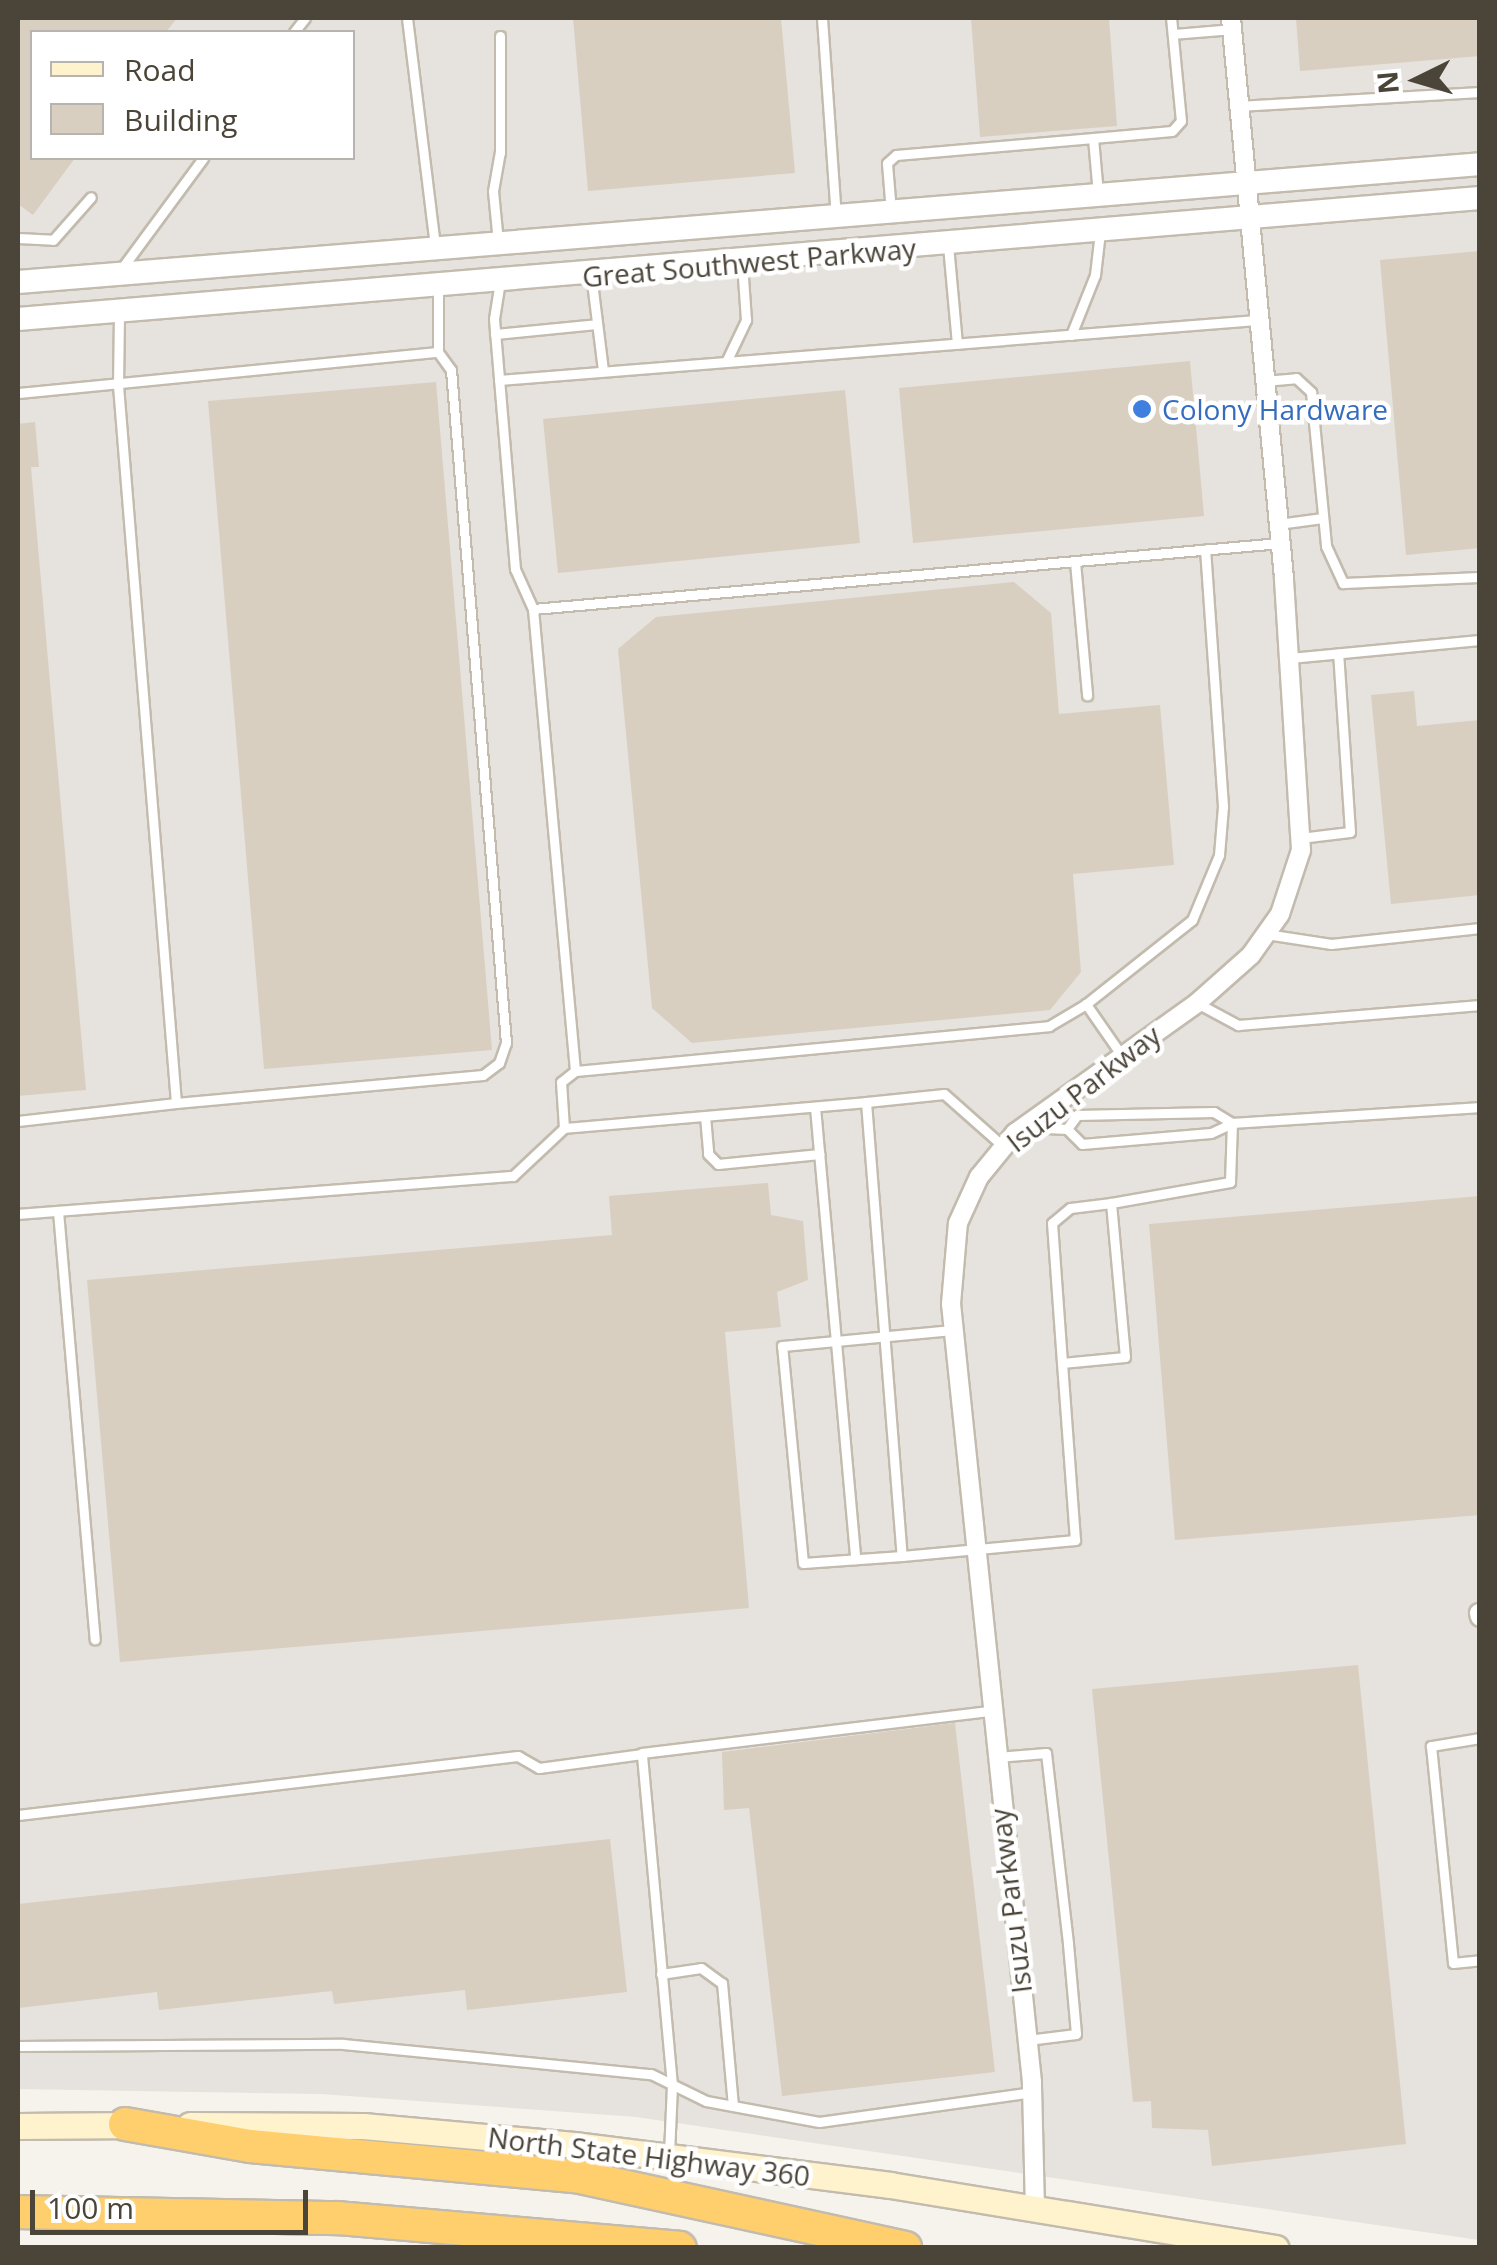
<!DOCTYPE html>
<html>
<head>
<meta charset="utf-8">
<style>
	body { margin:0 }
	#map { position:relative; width:1497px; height:2265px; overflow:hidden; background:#f6f3ec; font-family:"Open Sans",sans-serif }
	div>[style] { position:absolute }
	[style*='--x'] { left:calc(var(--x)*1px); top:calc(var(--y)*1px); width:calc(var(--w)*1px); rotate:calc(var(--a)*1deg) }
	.industrial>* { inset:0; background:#e6e2dd }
	.building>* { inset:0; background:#d8cfc1 }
	.roads { filter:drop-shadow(2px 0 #c2bbae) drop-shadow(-2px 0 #c2bbae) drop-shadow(0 2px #c2bbae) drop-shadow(0 -2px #c2bbae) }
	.service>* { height:9px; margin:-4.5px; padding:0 4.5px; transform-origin:4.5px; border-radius:4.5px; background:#fff }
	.minor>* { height:18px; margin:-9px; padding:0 9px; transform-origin:9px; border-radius:9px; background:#fff }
	.tertiary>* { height:22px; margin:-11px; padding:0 11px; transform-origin:11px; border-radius:11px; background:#fff }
	.secondary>* { height:25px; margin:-12.5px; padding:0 12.5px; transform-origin:12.5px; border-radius:12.5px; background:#fff3cd }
	.motorway>* { height:32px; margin:-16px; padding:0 16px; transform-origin:16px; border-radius:16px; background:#ffcf6e }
	.dots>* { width:28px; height:28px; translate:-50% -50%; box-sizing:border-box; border:5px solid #fff; border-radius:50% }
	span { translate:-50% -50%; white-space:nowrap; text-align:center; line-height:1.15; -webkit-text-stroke:9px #fff; paint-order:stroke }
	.street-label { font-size:28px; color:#4b4439 }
	.shop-label { font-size:28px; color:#366cbe }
	.left { translate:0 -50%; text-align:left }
	.frame { position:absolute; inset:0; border:20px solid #4b4439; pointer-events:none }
	.legend { position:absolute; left:30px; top:30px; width:325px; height:130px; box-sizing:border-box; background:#fff; border:2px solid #b7b4b0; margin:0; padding:12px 18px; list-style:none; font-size:30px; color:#4b4439 }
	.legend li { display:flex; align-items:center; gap:20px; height:50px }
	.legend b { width:50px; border:2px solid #b7b4b0 }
	.north { position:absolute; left:1367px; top:30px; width:100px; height:100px; -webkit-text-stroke:8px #fff; paint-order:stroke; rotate:265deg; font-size:28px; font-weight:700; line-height:40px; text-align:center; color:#4b4439 }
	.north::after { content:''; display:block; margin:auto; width:35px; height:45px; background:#4b4439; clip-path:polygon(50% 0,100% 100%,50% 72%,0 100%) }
	.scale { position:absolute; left:30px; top:2190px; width:278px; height:45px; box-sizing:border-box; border:5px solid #4b4439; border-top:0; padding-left:12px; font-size:30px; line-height:35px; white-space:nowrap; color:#4b4439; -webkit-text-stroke:8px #fff; paint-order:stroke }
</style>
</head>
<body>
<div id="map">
	<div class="industrial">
		<div style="clip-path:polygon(evenodd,18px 18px,1479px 18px,1479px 2240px,636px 2117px,321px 2094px,18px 2089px,18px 18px,32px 32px,352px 32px,352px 158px,32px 158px,32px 32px)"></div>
	</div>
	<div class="building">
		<div style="clip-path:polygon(18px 18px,177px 18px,166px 32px,32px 32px,32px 158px,75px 158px,33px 215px,18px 204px)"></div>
		<div style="clip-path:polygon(573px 18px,781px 18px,795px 173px,588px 191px)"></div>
		<div style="clip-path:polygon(971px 18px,1109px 18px,1117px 126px,980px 137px)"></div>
		<div style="clip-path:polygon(1296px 18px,1480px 18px,1480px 56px,1300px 71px)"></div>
		<div style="clip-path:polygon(1480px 251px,1480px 548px,1406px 555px,1380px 260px)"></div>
		<div style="clip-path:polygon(1190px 361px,1204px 516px,913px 543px,899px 388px)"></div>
		<div style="clip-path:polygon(436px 382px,492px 1050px,264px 1069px,208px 401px)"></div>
		<div style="clip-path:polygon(845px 390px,860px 543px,558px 573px,543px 419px)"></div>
		<div style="clip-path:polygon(35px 422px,39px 467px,31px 467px,86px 1090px,18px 1096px,18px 424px)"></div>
		<div style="clip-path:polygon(1014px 582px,1051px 613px,1059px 714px,1160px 705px,1174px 865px,1073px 874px,1081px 972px,1050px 1010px,692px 1043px,652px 1008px,618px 649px,656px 617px)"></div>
		<div style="clip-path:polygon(1414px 691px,1417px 726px,1480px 720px,1480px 895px,1391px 904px,1371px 695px)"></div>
		<div style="clip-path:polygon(768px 1183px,771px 1215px,803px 1221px,808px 1280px,777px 1292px,781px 1327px,725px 1332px,749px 1608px,120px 1662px,87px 1280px,612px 1235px,609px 1196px)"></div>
		<div style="clip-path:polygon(1480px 1196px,1480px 1515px,1175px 1540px,1149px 1224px)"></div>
		<div style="clip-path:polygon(1358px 1665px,1406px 2144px,1212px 2166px,1208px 2130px,1152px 2128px,1151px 2101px,1133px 2102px,1092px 1689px)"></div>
		<div style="clip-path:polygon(955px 1723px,995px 2072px,782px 2096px,749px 1808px,724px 1810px,722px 1752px)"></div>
		<div style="clip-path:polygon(610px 1839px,627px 1992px,467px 2010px,465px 1990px,334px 2004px,332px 1991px,159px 2010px,157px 1992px,18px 2008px,18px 1904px)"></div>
	</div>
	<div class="roads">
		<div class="service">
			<div style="--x:407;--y:18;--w:231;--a:83"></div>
			<div style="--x:822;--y:18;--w:198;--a:86"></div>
			<div style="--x:294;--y:32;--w:18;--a:-52"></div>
			<div style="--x:1173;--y:34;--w:59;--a:-4.8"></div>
			<div style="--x:1238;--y:106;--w:242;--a:-3.3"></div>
			<div style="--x:1093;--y:138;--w:79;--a:-5.1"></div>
			<div style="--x:1172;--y:131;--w:13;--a:-48"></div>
			<div style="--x:1181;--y:121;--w:103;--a:-95.5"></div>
			<div style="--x:891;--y:212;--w:49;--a:-94.7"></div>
			<div style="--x:887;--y:163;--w:12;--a:-42"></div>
			<div style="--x:896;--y:155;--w:198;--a:-4.9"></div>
			<div style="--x:1093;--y:138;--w:56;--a:84.9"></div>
			<div style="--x:18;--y:238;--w:35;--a:3"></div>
			<div style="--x:53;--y:240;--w:57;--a:-48.5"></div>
			<div style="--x:498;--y:242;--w:51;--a:-95.6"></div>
			<div style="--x:493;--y:191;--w:39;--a:-80"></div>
			<div style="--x:500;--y:153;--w:117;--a:-90"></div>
			<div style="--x:948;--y:245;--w:99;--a:84.8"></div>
			<div style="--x:122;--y:268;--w:137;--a:-53.6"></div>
			<div style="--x:591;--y:274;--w:98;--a:82.9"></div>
			<div style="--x:500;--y:281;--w:38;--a:99"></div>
			<div style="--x:494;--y:319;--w:251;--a:85.2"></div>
			<div style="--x:515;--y:569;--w:44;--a:65.8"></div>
			<div style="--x:533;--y:609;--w:750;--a:-5.05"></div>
			<div style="--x:495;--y:334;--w:102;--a:-5.6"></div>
			<div style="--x:1071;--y:335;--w:65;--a:-68.2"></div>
			<div style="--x:1095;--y:275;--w:43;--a:-83.4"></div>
			<div style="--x:726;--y:362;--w:47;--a:-64.5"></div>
			<div style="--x:746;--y:320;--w:57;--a:-94"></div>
			<div style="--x:499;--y:380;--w:760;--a:-4.53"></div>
			<div style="--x:1264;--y:381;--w:32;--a:-5"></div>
			<div style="--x:1296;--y:378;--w:21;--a:43"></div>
			<div style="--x:1311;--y:392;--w:155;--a:84.4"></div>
			<div style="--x:1326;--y:546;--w:41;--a:65.3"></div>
			<div style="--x:1343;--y:583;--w:137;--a:-2.5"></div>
			<div style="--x:18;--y:393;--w:422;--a:-5.6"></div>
			<div style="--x:1278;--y:524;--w:45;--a:-7.6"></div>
			<div style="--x:1075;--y:562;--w:134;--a:84.8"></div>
			<div style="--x:533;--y:609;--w:464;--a:84.8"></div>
			<div style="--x:575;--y:1071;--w:476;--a:-5.4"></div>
			<div style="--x:1049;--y:1026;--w:43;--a:-30.7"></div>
			<div style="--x:1289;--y:658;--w:192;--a:-5.4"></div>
			<div style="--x:1300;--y:838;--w:50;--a:-6.8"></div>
			<div style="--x:1350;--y:832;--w:179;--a:-93.8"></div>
			<div style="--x:1266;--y:934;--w:66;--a:8.7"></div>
			<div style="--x:1331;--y:944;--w:150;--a:-6.1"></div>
			<div style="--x:1197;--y:1003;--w:47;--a:28.2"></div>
			<div style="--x:1238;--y:1025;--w:243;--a:-4.7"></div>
			<div style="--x:1120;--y:1053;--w:60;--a:-124.8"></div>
			<div style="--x:1086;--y:1004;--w:135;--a:-38.4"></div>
			<div style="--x:1192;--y:920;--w:70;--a:-67.4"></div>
			<div style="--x:1219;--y:855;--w:49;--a:-85.3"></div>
			<div style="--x:1223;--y:806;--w:257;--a:-94"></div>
			<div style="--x:176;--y:1103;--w:308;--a:-5.2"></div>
			<div style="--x:483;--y:1075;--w:20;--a:-37"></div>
			<div style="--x:499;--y:1063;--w:21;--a:-71"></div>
			<div style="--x:506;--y:1043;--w:675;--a:-94.67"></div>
			<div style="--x:451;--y:370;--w:22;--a:-126"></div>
			<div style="--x:438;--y:352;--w:65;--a:-90"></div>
			<div style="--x:815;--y:1107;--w:454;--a:84.9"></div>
			<div style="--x:705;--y:1116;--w:38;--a:85"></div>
			<div style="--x:708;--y:1154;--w:14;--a:45"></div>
			<div style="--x:718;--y:1164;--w:102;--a:-5.6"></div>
			<div style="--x:18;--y:1121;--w:159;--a:-6.5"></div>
			<div style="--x:176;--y:1103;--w:719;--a:-94.62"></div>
			<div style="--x:118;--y:386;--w:73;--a:-89.2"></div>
			<div style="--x:1026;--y:1127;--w:41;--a:2.8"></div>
			<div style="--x:1067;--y:1129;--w:21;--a:45"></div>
			<div style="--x:1082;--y:1144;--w:129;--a:-4.9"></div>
			<div style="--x:1211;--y:1133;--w:23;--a:-25"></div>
			<div style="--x:1232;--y:1123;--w:21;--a:-149"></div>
			<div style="--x:1214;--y:1112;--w:137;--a:178.7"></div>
			<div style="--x:1077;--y:1115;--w:17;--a:126"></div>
			<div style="--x:564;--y:1128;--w:46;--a:-93.7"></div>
			<div style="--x:561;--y:1082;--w:18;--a:-38"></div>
			<div style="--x:1004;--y:1147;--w:80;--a:-138.5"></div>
			<div style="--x:944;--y:1094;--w:78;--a:174.1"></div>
			<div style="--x:866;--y:1102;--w:455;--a:85.5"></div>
			<div style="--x:902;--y:1556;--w:174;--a:-5.3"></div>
			<div style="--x:1075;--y:1540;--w:177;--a:-94.2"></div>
			<div style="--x:1111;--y:1203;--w:41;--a:173"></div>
			<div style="--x:1070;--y:1208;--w:23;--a:140"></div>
			<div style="--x:1052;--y:1223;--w:140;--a:85.9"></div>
			<div style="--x:1062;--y:1363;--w:63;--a:-5.4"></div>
			<div style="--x:1125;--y:1357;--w:155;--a:-95.2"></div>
			<div style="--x:1111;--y:1203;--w:121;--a:-10"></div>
			<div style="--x:1230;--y:1182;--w:59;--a:-88.1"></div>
			<div style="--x:1232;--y:1123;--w:249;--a:-3.7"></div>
			<div style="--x:58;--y:1211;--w:430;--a:85.1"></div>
			<div style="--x:18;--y:1214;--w:496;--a:-4.4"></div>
			<div style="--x:513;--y:1176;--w:70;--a:-43.3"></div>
			<div style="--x:564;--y:1128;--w:303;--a:-4.9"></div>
			<div style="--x:902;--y:1556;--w:99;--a:176"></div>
			<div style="--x:803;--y:1563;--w:218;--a:-95.5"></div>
			<div style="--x:782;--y:1346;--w:169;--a:-5.4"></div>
			<div style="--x:1480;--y:1738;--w:50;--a:170.7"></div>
			<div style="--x:1431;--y:1746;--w:218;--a:84.2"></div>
			<div style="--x:1453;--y:1963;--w:27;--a:-6"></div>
			<div style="--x:997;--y:1757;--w:49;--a:-4.7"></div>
			<div style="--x:1046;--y:1753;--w:192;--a:83.4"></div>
			<div style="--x:1068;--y:1944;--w:90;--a:84.9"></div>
			<div style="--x:1076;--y:2034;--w:49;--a:173"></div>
			<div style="--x:18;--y:1815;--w:503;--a:-6.73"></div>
			<div style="--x:518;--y:1756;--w:24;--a:30"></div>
			<div style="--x:539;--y:1768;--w:104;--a:-7.7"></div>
			<div style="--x:661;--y:1974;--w:40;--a:-8.5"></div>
			<div style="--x:701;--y:1968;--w:26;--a:36"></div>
			<div style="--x:722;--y:1983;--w:123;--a:84.9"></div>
			<div style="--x:18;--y:2046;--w:325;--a:-0.4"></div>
			<div style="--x:343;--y:2044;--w:309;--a:5.6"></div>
			<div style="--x:651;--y:2074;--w:61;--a:26.1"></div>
			<div style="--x:706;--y:2101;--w:115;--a:10.5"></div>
			<div style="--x:819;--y:2122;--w:216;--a:-8"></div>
			<div style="--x:669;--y:2154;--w:69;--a:-87.5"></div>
			<div style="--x:672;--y:2085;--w:333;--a:-95.2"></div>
			<div style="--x:642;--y:1753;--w:351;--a:-6.9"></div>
		</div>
		<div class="minor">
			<div style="--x:1479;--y:1613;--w:4;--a:76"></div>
			<div style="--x:1035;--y:2209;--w:127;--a:-91.4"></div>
			<div style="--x:1032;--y:2082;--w:782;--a:-95.94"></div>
			<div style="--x:951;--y:1304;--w:81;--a:-85.1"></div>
			<div style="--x:958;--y:1223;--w:51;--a:-65.5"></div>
			<div style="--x:979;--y:1177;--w:57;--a:-50.7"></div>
			<div style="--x:1015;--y:1133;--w:224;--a:-35.5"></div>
			<div style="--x:1197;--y:1003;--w:72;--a:-41.6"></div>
			<div style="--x:1251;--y:955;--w:50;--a:-54.7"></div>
			<div style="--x:1280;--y:914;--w:67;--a:-71.8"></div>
			<div style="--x:1301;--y:850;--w:273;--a:-93.6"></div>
			<div style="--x:1284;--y:578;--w:563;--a:-95.41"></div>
		</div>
		<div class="tertiary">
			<div style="--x:18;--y:282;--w:1467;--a:-4.61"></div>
			<div style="--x:18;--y:319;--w:1467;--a:-4.73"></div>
		</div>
		<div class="secondary">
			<div style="--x:190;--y:2125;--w:173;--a:0.3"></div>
			<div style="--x:363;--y:2126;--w:212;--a:5.1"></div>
			<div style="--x:574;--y:2145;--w:319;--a:7.2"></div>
			<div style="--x:890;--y:2185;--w:391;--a:9.3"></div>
			<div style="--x:18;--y:2126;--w:122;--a:-0.5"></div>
		</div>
		<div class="motorway">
			<div style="--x:125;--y:2124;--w:127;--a:10"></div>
			<div style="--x:250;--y:2146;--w:327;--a:5.3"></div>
			<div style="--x:576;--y:2176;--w:337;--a:12.3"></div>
			<div style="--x:18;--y:2212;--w:320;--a:1.1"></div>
			<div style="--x:338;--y:2218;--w:343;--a:5"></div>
		</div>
	</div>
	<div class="dots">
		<div style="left:1142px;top:409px;background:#3f7fe0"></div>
	</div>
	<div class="street-label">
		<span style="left:749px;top:262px;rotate:-5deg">Great Southwest Parkway</span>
		<span style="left:1083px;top:1088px;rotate:-38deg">Isuzu Parkway</span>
		<span style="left:1010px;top:1901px;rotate:-97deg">Isuzu Parkway</span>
		<span style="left:649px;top:2156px;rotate:7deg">North State Highway 360</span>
	</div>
	<div class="shop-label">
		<span class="left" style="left:1162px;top:409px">Colony Hardware</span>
	</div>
	<div class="frame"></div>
	<ul class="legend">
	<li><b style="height:12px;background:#fff3cd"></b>Road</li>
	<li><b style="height:28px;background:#d8cfc1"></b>Building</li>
	</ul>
	<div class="north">N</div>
	<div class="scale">100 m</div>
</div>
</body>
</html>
